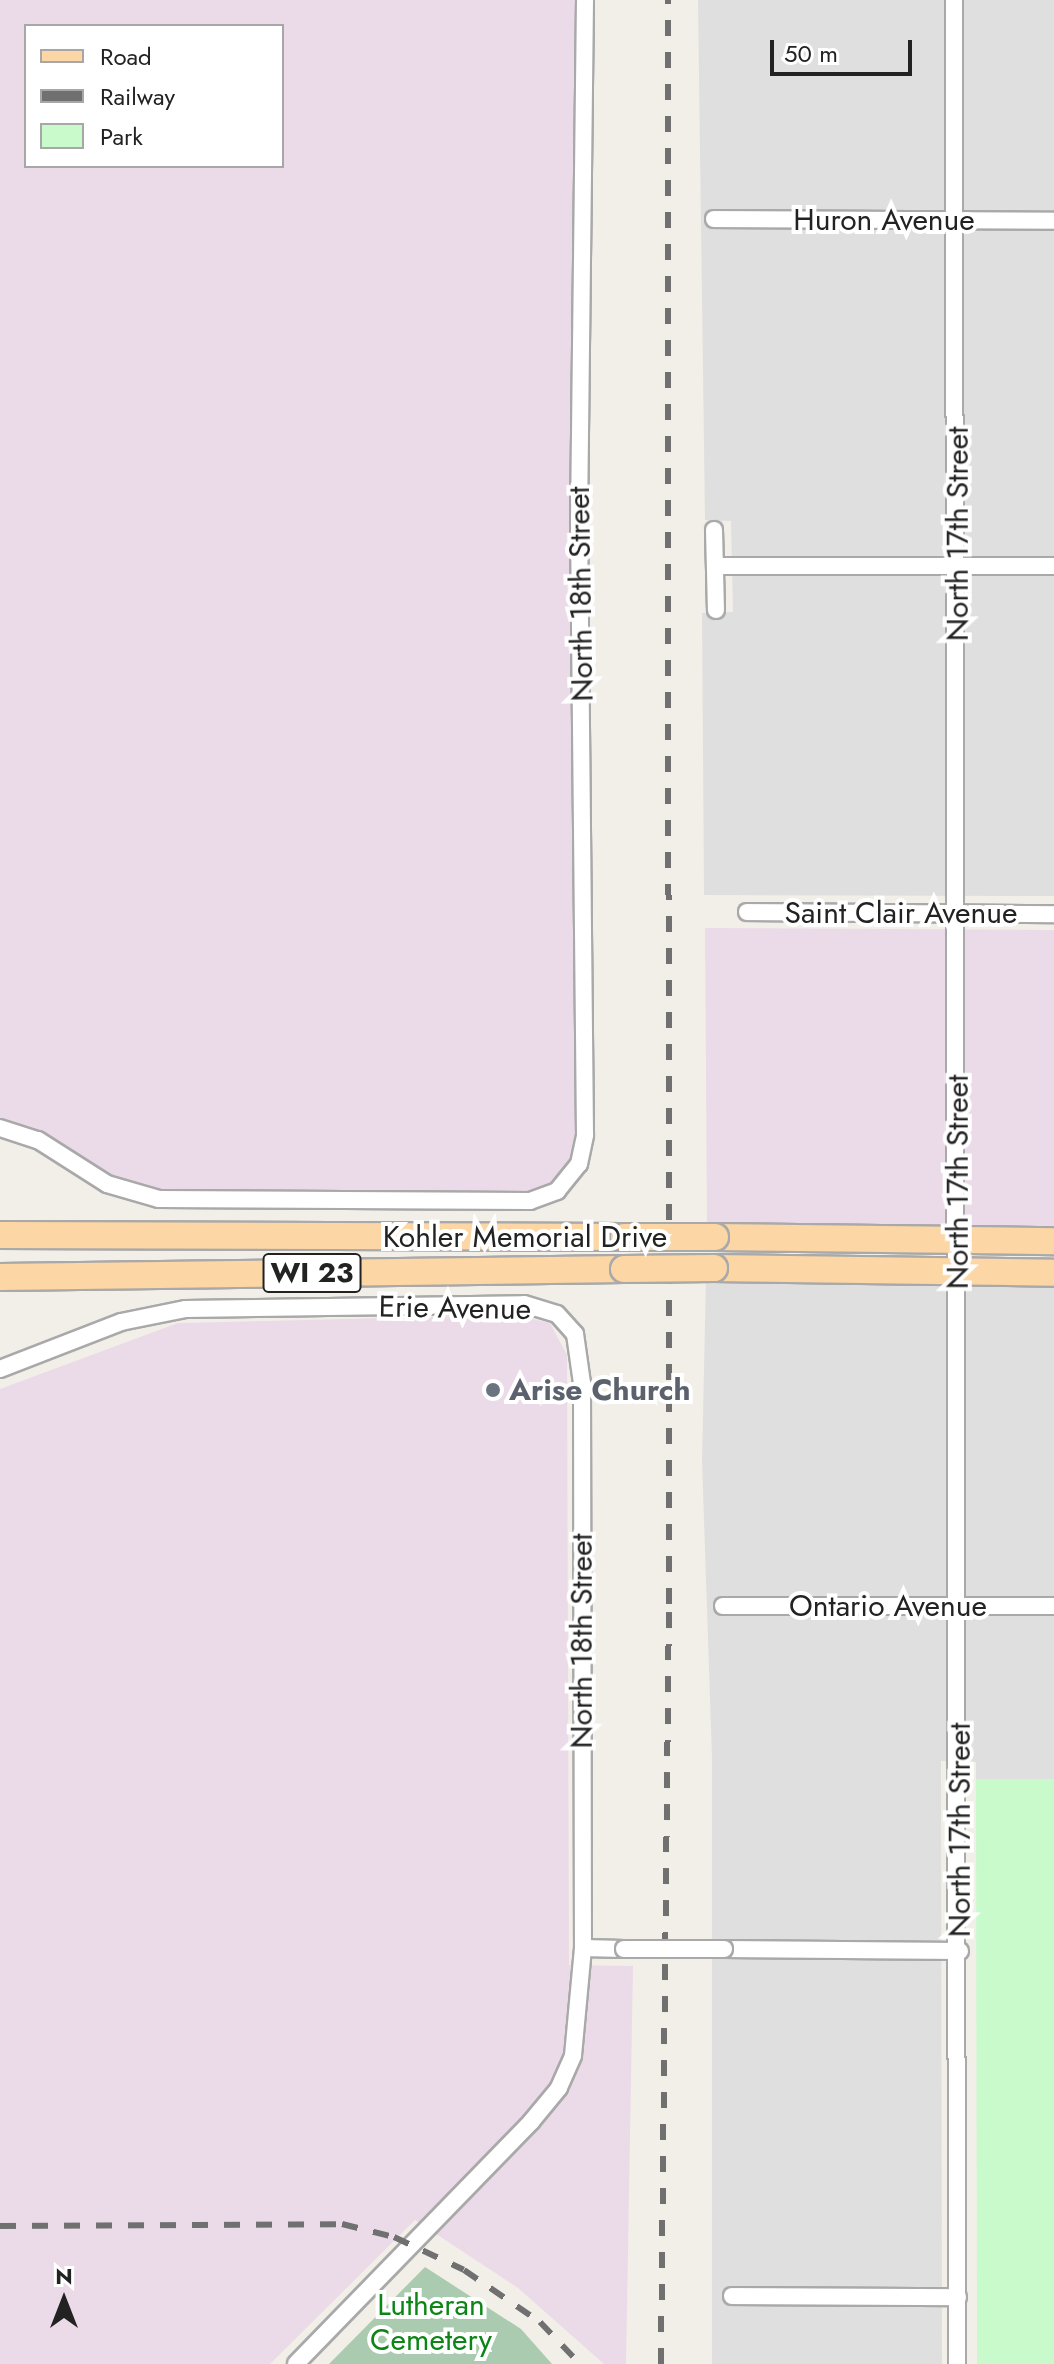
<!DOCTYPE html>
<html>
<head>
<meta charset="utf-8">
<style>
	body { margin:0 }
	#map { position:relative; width:1054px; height:2364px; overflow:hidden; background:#f2efe9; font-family:Jost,sans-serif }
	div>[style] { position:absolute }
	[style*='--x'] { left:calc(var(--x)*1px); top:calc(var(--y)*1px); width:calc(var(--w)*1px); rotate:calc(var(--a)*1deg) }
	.residential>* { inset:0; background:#e0dfdf }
	.industrial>* { inset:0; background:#ebdbe8 }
	.cemetery>* { inset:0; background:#aacbaf }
	.park>* { inset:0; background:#c8facc }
	.roads { filter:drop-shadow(2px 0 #a9a9a9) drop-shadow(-2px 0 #a9a9a9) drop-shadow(0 2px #a9a9a9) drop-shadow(0 -2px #a9a9a9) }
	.minor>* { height:16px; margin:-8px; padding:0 8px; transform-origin:8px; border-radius:8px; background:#fff }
	.primary>* { height:26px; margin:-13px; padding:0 13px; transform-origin:13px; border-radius:13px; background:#fcd6a4 }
	.rail>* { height:6px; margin-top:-3px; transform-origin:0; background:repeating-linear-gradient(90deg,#707070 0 16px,transparent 0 32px) }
	.bridges { filter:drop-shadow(2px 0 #a9a9a9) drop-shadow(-2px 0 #a9a9a9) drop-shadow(0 2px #a9a9a9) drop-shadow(0 -2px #a9a9a9) }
	.minor-bridge>* { height:16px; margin:-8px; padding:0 8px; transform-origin:8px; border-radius:8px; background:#fff }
	.primary-bridge>* { height:26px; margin:-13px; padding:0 13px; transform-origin:13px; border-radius:13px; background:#fcd6a4 }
	.dots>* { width:22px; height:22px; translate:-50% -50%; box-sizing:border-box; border:4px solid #fff; border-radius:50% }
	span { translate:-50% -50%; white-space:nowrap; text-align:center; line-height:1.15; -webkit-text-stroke:8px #fff; paint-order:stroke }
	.shield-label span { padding:2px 6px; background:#fff; border:2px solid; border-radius:6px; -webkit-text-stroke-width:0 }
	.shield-label { font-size:28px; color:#222; font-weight:700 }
	.street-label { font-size:30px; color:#222 }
	.worship-label { font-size:30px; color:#5b616d; font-weight:700 }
	.left { translate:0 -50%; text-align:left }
	.park-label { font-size:30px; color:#0c8416 }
	.legend { position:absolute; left:24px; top:24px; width:260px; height:144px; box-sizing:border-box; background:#fff; border:2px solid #a7a7a7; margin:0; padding:10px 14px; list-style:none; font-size:24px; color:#222 }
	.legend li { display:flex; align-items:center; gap:16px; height:40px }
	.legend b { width:40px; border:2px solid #a7a7a7 }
	.north { position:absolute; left:24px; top:2260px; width:80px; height:80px; -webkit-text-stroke:6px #fff; paint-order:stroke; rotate:0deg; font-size:22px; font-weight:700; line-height:32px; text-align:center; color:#222 }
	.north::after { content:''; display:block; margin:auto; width:28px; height:36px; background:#222; clip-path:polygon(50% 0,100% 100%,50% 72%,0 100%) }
	.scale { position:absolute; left:770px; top:40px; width:142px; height:36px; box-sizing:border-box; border:4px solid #222; border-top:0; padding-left:10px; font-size:24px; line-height:28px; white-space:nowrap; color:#222; -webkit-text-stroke:6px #fff; paint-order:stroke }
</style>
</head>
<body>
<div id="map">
	<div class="residential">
		<div style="clip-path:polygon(698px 0,1054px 0,1054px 896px,704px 895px,702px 613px,733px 612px,731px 521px,705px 520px)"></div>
		<div style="clip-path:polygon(706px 1278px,1054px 1285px,1054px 1779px,976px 1779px,976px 1762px,941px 1761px,942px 2364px,712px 2364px,712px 1758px,702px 1461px)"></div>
	</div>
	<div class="industrial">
		<div style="clip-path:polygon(evenodd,0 0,585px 0,583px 1154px,546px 1196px,159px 1199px,0 1129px,0 0,26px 26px,282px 26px,282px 166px,26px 166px,26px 26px)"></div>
		<div style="clip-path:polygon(705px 928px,1054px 930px,1054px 1228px,707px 1225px)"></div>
		<div style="clip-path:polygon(515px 1315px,550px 1323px,567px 1355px,569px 1965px,633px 1966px,626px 2364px,604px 2364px,518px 2288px,415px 2220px,270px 2364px,0 2364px,0 1389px,178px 1323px)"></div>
	</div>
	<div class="cemetery">
		<div style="clip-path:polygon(425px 2267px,521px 2329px,552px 2364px,329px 2364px)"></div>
	</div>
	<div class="park">
		<div style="clip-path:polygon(976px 1779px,1054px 1779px,1054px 2364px,977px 2364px)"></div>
	</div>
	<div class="roads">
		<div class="minor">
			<div style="--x:954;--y:0;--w:2364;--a:89.93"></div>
			<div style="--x:714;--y:219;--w:340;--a:0.3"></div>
			<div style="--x:714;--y:530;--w:80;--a:88.6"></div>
			<div style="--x:715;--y:566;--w:339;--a:0"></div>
			<div style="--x:747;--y:912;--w:307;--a:0.4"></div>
			<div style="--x:0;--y:1128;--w:40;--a:18"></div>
			<div style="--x:38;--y:1140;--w:82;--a:32.5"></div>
			<div style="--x:107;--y:1184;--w:54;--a:16.1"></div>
			<div style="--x:159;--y:1199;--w:371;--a:0.3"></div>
			<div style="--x:530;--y:1201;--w:29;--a:-20"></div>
			<div style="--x:557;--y:1191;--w:35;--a:-51"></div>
			<div style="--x:579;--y:1164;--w:30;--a:-78"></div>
			<div style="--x:585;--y:1135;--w:615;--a:-90.56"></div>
			<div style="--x:579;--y:520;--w:520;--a:-89.34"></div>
			<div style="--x:0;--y:1369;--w:130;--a:-21.2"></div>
			<div style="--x:121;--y:1322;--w:65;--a:-11.5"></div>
			<div style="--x:185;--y:1309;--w:339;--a:-0.8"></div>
			<div style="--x:524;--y:1304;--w:34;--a:17"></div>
			<div style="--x:557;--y:1314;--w:27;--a:48"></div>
			<div style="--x:575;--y:1334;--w:49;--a:81.9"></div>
			<div style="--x:582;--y:1383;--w:565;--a:89.9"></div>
			<div style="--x:583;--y:1948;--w:108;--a:95.3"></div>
			<div style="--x:573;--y:2056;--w:35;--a:114"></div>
			<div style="--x:559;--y:2088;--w:44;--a:129.5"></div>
			<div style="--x:531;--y:2122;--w:337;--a:134.2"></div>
			<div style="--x:723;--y:1606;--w:331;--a:0"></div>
			<div style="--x:583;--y:1948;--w:41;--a:1.4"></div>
			<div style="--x:724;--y:1949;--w:236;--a:0.5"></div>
			<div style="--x:732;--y:2296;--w:226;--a:0.3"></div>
		</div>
		<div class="primary">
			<div style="--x:0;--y:1235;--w:624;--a:0.18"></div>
			<div style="--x:715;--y:1237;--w:339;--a:0.7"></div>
			<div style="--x:714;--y:1268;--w:340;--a:0.8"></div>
			<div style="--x:0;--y:1277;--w:624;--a:-0.73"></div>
		</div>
	</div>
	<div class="rail">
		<div style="--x:0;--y:2226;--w:342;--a:-0.3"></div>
		<div style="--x:342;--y:2224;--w:54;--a:14"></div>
		<div style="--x:394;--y:2237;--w:77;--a:25.2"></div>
		<div style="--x:464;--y:2270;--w:92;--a:34.4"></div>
		<div style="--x:540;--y:2322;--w:58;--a:46.4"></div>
		<div style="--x:661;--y:2364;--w:760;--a:-89.4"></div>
		<div style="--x:669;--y:1604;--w:1604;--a:-90.04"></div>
	</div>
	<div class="bridges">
		<div class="minor-bridge">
			<div style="--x:624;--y:1949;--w:100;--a:0"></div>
		</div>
		<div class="primary-bridge">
			<div style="--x:624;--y:1237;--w:91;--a:0"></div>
			<div style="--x:624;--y:1269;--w:90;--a:-0.6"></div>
		</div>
	</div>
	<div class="dots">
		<div style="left:493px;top:1390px;background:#6b7280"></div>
	</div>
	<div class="shield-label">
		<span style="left:312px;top:1273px">WI 23</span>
	</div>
	<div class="street-label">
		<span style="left:884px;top:220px">Huron Avenue</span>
		<span style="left:958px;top:534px;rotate:-90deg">North 17th Street</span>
		<span style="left:581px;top:594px;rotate:-91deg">North 18th Street</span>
		<span style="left:901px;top:913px">Saint Clair Avenue</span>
		<span style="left:958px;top:1182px;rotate:-90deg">North 17th Street</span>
		<span style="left:525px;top:1237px">Kohler Memorial Drive</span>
		<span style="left:455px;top:1308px;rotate:1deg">Erie Avenue</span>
		<span style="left:888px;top:1606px">Ontario Avenue</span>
		<span style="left:582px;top:1641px;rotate:-90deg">North 18th Street</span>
		<span style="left:960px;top:1830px;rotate:-90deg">North 17th Street</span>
	</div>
	<div class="worship-label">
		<span class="left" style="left:509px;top:1390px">Arise Church</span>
	</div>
	<div class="park-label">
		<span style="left:431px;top:2322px">Lutheran<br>Cemetery</span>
	</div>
	<ul class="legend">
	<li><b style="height:10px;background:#fcd6a4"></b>Road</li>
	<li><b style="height:10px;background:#707070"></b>Railway</li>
	<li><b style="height:22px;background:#c8facc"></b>Park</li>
	</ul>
	<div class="north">N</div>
	<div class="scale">50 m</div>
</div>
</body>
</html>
